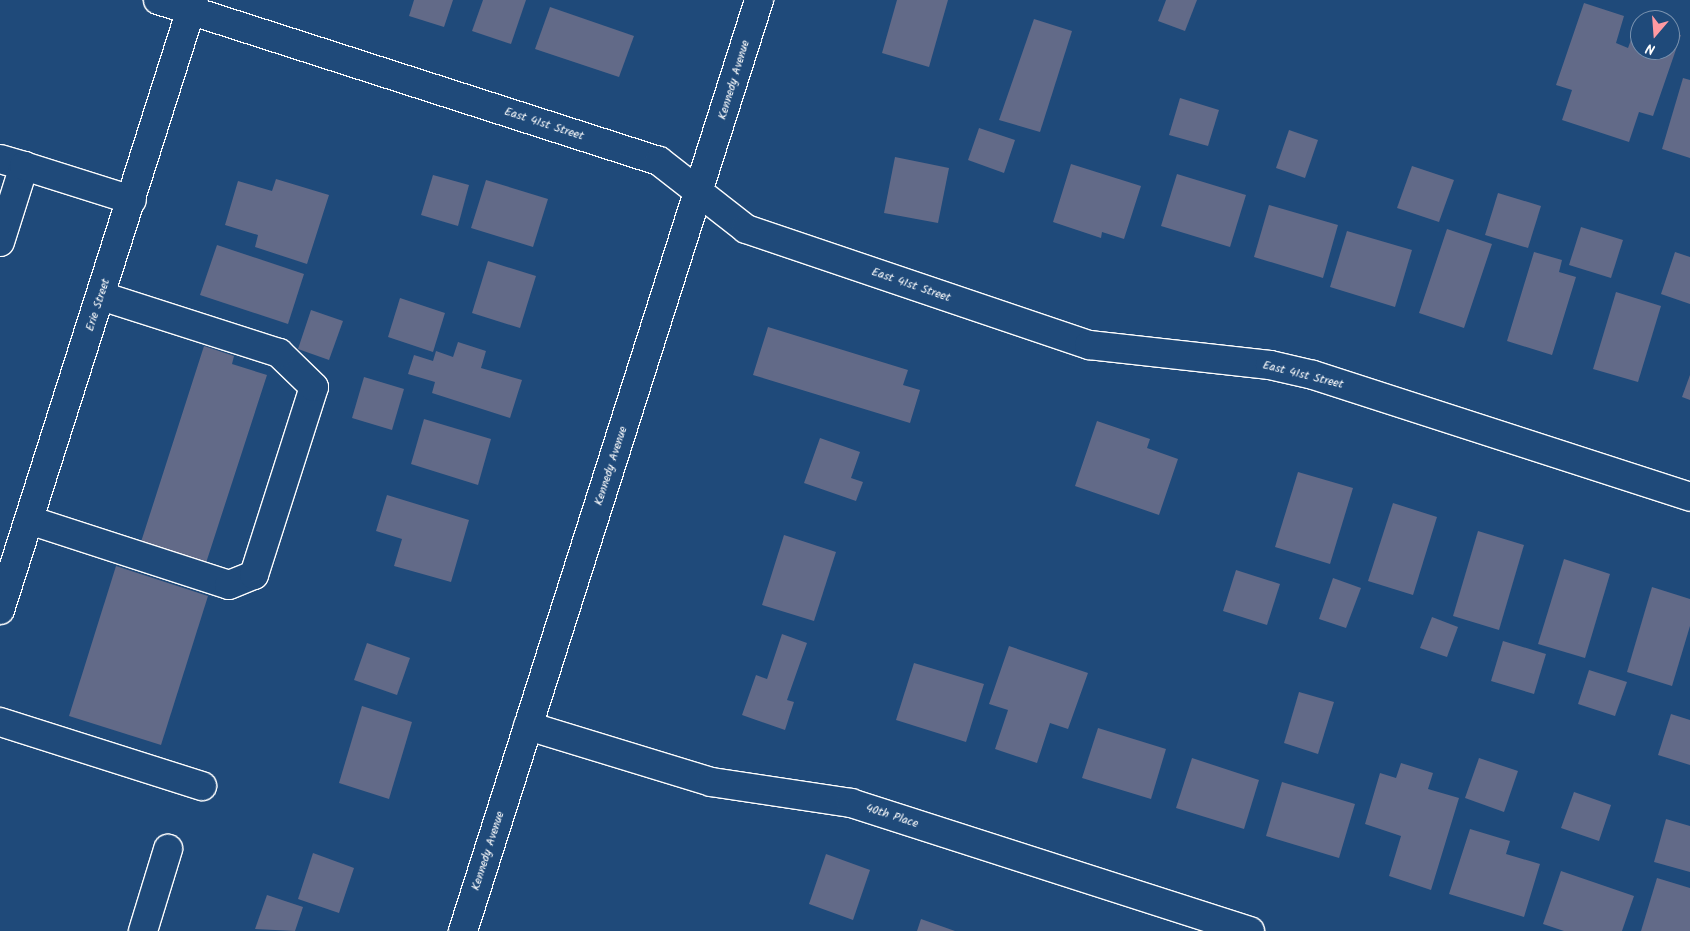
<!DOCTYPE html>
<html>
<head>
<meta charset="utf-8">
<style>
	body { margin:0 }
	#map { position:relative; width:1690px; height:931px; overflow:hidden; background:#1f4a7a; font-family:Kalam,sans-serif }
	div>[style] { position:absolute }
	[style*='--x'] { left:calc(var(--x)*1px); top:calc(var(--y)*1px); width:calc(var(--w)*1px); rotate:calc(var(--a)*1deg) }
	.building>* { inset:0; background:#626a88 }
	.roads { filter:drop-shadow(1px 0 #fff) drop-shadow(-1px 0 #fff) drop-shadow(0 1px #fff) drop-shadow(0 -1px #fff) }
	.minor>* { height:28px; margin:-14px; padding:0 14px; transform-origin:14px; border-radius:14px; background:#1f4a7a }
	span { translate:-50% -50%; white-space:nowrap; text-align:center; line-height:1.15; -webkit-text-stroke:4px #1f4a7a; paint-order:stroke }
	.street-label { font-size:12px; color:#fff }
	.north { position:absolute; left:1630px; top:10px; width:50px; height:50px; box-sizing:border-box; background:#1f4a7a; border:1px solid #7992af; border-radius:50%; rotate:198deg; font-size:14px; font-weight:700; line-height:20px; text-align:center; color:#fff }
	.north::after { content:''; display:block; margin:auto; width:18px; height:22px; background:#ff9aa2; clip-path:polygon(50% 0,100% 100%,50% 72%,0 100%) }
</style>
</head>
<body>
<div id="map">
	<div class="building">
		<div style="clip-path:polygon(414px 0,453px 0,444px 27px,409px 16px)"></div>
		<div style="clip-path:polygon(483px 0,526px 0,511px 44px,472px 31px)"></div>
		<div style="clip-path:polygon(897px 0,948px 0,929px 67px,882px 53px)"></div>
		<div style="clip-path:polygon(1166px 0,1197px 0,1185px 31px,1158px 21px)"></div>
		<div style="clip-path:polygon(1584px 3px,1624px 16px,1616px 43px,1628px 48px,1638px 21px,1640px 50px,1670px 50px,1670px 32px,1681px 35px,1653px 116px,1639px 112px,1629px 142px,1562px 120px,1572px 90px,1556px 85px)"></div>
		<div style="clip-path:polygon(550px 7px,634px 36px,619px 77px,535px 49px)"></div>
		<div style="clip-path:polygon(1034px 19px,1072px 31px,1040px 132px,999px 120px)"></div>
		<div style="clip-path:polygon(1683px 78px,1690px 80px,1690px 158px,1662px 149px)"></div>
		<div style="clip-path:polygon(1180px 98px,1219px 110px,1208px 146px,1169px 135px)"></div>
		<div style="clip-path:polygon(979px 128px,1015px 140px,1004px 173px,968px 160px)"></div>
		<div style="clip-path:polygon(1289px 130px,1318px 140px,1305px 178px,1276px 168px)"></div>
		<div style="clip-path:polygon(895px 157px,949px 168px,938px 223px,884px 213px)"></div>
		<div style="clip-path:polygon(1071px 164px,1141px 186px,1124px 239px,1102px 232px,1101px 238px,1053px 222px)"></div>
		<div style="clip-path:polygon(1412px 166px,1454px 180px,1439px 222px,1397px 208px)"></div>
		<div style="clip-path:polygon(1177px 174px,1246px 195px,1230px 247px,1161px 226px)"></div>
		<div style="clip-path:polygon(433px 175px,469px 185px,458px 226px,421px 215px)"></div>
		<div style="clip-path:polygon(276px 179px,329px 195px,307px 264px,255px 247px,258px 235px,225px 225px,238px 181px,272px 191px)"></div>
		<div style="clip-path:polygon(486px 180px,548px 199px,533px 247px,471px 228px)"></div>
		<div style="clip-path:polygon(1498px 193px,1541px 206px,1528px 248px,1485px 235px)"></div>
		<div style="clip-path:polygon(1269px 205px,1338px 225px,1323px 278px,1254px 257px)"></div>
		<div style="clip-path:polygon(1581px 227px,1623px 240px,1611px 278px,1569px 265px)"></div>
		<div style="clip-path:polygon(1447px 229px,1492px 244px,1464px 328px,1419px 313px)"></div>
		<div style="clip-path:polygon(1347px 231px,1412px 250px,1395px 307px,1330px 287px)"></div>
		<div style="clip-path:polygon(217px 245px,304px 274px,288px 324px,200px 295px)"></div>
		<div style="clip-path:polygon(1534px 252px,1562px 260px,1559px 272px,1576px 277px,1552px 355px,1507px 341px)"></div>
		<div style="clip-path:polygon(1675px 252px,1690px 257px,1690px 304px,1661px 294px)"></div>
		<div style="clip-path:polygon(488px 261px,536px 276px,520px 328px,472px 313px)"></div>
		<div style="clip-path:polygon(1616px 292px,1661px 306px,1638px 382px,1593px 369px)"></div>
		<div style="clip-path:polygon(400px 298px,445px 313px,433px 352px,388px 337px)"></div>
		<div style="clip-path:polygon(311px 310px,343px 321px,329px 360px,298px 349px)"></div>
		<div style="clip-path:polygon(768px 327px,908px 370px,903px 385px,920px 390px,910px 423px,753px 375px)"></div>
		<div style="clip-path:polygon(458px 342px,486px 351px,481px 368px,522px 380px,510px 418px,432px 393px,435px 382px,408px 374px,414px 355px,433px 361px,436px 351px,453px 357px)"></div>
		<div style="clip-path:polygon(204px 346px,234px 356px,232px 364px,267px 375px,206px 563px,141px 542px)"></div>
		<div style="clip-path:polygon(1690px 375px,1690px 400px,1682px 397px)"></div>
		<div style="clip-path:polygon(364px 377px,404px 389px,392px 430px,352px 418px)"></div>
		<div style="clip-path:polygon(424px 419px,491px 439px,478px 485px,411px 464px)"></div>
		<div style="clip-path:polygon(1097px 421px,1150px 439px,1147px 448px,1178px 459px,1159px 515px,1075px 486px)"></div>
		<div style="clip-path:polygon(820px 438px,860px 452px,851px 478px,863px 482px,856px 501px,804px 483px)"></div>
		<div style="clip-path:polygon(1298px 472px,1353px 488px,1330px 564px,1275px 547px)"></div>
		<div style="clip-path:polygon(387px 495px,469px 520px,451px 582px,394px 566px,402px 539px,376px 531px)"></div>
		<div style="clip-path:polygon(1393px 503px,1437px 517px,1413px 595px,1368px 581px)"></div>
		<div style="clip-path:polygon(1478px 531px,1524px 545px,1499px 630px,1453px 616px)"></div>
		<div style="clip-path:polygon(784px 535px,836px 552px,814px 621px,762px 605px)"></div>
		<div style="clip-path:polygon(1564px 559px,1610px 574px,1585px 658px,1538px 644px)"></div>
		<div style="clip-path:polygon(116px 566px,208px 596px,161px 745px,69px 716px)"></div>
		<div style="clip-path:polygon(1236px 570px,1280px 584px,1267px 625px,1223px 611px)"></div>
		<div style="clip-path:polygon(1333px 578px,1361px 588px,1346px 628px,1319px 619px)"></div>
		<div style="clip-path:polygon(1652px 587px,1690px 599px,1690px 626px,1672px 686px,1627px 672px)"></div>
		<div style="clip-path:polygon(1432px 617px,1458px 627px,1447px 657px,1420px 648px)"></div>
		<div style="clip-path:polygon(782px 634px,807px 643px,787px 700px,794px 702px,785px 730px,742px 715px,756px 675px,767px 679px)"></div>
		<div style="clip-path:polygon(1503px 641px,1546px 654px,1534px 694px,1491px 681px)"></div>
		<div style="clip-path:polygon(367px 643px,410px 658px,397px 695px,354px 680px)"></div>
		<div style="clip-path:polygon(1009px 646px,1088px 673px,1068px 729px,1050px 723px,1037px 763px,995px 749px,1008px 710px,989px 704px)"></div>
		<div style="clip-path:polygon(914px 663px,984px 684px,966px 742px,896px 720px)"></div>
		<div style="clip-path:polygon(1589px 670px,1627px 682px,1615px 716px,1578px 704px)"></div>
		<div style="clip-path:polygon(1299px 692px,1334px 702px,1318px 754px,1284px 743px)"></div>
		<div style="clip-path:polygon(362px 706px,412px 722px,389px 799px,339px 783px)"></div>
		<div style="clip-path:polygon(1671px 714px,1690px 720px,1690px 765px,1658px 755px)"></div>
		<div style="clip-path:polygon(1098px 728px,1166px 749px,1151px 799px,1082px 778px)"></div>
		<div style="clip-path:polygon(1192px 758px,1259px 780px,1244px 829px,1176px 808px)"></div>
		<div style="clip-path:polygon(1479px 758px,1518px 771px,1504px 812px,1465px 798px)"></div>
		<div style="clip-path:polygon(1401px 763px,1433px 773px,1428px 789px,1459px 798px,1431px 890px,1389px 876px,1401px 836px,1365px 824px,1380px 773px,1396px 778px)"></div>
		<div style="clip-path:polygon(1282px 782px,1355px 804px,1339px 858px,1266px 836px)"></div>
		<div style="clip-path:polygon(1574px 792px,1611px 805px,1599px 841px,1561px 828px)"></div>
		<div style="clip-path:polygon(1666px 819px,1690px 826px,1690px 872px,1654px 862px)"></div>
		<div style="clip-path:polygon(1470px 829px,1510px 841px,1506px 854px,1540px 864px,1524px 917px,1449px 894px)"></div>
		<div style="clip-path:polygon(313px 853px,354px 868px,339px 913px,298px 899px)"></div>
		<div style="clip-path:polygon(826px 854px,870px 870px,853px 920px,809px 904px)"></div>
		<div style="clip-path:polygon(1561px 871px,1634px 896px,1622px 931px,1564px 931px,1543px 924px)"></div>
		<div style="clip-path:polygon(1657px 878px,1690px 888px,1690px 931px,1641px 931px)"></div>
		<div style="clip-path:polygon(267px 895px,303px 907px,295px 931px,255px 929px)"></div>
		<div style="clip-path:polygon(921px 919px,955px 931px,917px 931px)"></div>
	</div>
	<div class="roads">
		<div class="minor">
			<div style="--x:158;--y:0;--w:526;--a:17.82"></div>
			<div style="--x:659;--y:161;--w:110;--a:38"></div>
			<div style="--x:746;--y:229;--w:362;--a:18.7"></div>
			<div style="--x:1089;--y:345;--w:182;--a:6.3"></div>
			<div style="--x:1270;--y:365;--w:44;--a:13.1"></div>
			<div style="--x:1313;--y:375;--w:396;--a:17.9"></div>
			<div style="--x:0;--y:159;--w:25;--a:16"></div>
			<div style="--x:0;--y:242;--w:80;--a:-72.5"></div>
			<div style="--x:24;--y:166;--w:113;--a:17.5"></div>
			<div style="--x:29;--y:520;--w:210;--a:18"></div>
			<div style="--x:229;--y:585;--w:27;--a:-22"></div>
			<div style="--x:254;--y:575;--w:197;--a:-72.3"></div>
			<div style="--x:314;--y:387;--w:49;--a:-135.8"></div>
			<div style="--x:279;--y:353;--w:187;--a:-162.2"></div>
			<div style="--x:0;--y:610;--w:640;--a:-72.36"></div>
			<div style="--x:0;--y:722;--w:212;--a:17.6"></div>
			<div style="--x:528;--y:726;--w:191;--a:17"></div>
			<div style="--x:711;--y:782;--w:142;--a:8.5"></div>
			<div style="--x:851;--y:803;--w:419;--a:17.8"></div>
			<div style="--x:143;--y:931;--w:86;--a:-73"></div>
			<div style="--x:463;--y:931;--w:977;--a:-72.36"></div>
		</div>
	</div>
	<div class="street-label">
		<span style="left:734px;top:80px;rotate:-73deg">Kennedy Avenue</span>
		<span style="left:544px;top:124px;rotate:18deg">East 41st Street</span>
		<span style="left:911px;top:285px;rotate:19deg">East 41st Street</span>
		<span style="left:98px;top:305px;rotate:-72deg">Erie Street</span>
		<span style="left:1303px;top:375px;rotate:14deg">East 41st Street</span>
		<span style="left:611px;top:466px;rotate:-72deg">Kennedy Avenue</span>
		<span style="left:892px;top:816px;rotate:18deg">40th Place</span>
		<span style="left:488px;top:851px;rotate:-72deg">Kennedy Avenue</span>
	</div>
	<div class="north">N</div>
</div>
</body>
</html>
